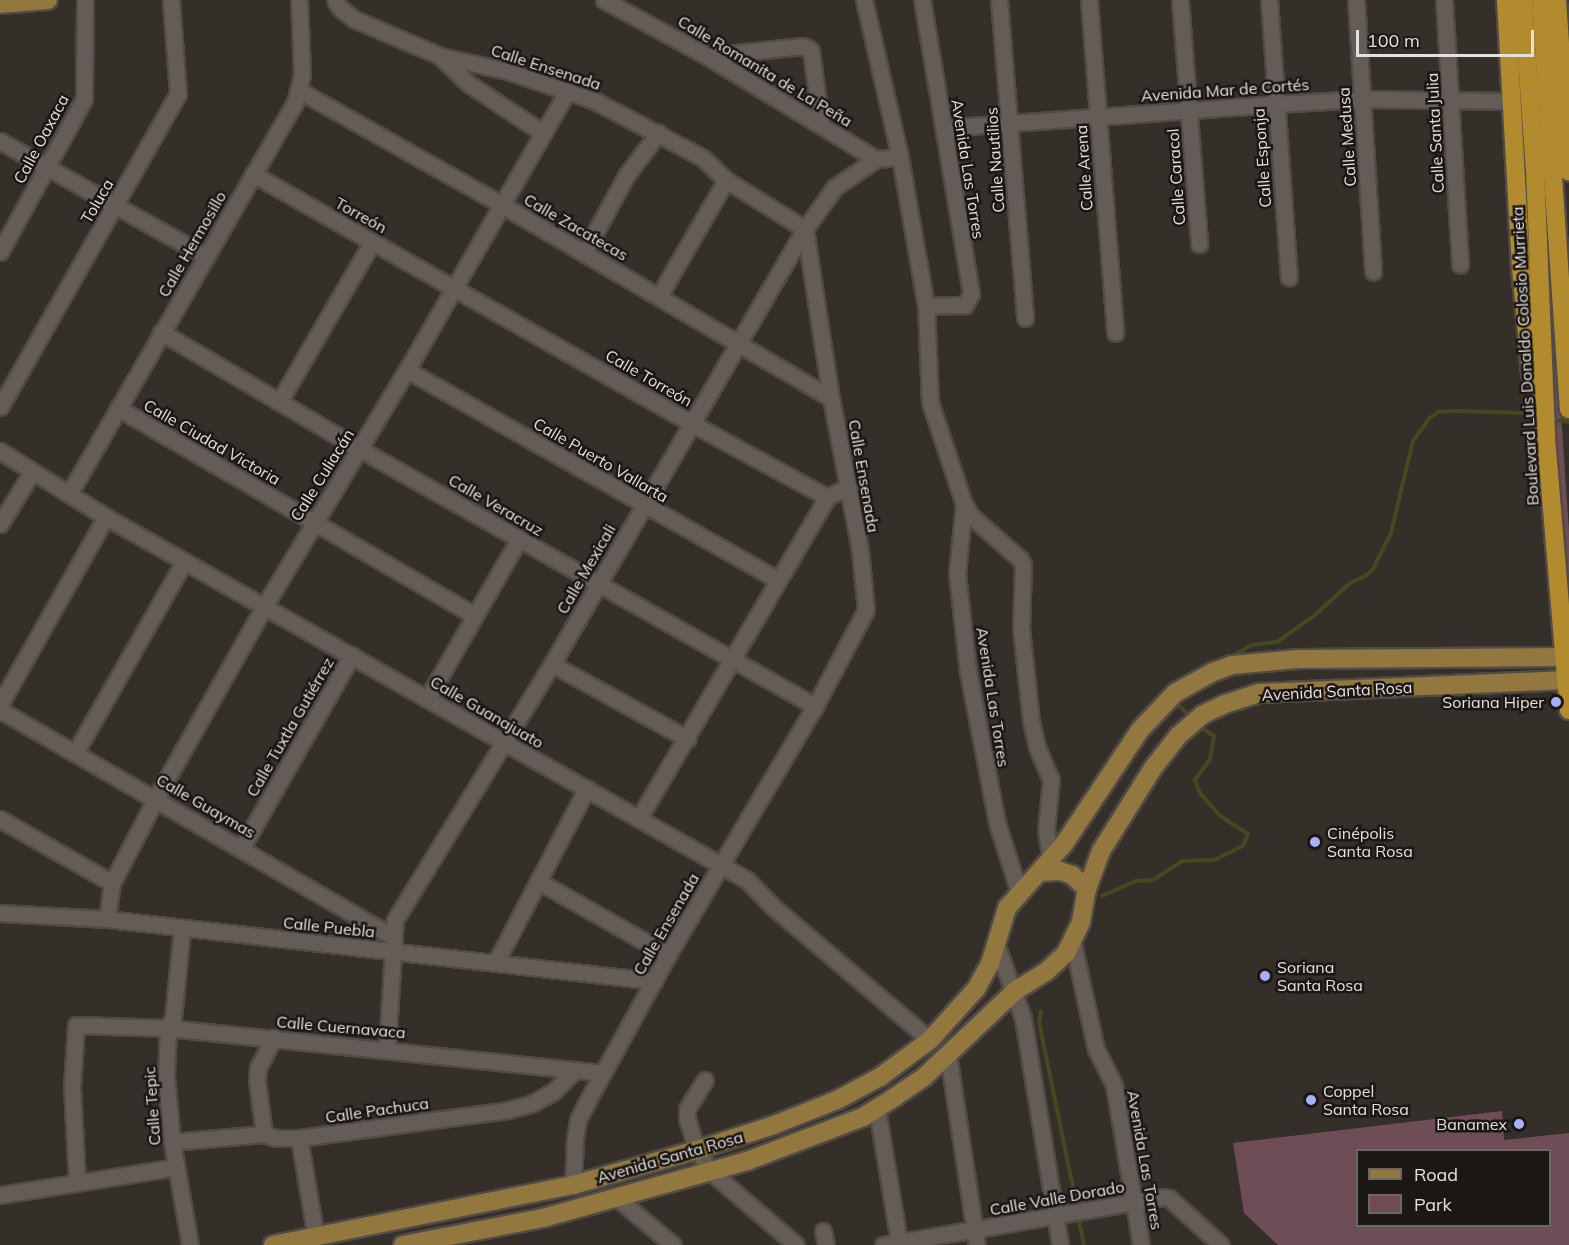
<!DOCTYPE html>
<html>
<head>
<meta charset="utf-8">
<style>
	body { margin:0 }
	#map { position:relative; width:1569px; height:1245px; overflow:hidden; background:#352f2a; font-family:Mulish,sans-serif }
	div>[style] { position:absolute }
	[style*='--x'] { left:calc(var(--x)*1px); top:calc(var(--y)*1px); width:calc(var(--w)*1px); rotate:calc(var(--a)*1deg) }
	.green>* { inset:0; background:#6f4d56 }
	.stream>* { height:4px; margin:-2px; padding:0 2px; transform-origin:2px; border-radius:2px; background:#464920 }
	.roads { filter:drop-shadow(2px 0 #514b47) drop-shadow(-2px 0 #514b47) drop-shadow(0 2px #514b47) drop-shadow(0 -2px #514b47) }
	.minor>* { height:15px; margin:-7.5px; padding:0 7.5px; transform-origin:7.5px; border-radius:7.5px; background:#645c57 }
	.major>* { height:18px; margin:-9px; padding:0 9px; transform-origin:9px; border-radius:9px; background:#92783e }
	.highway>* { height:18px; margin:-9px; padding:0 9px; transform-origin:9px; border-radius:9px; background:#b18b2e }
	.dots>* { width:16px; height:16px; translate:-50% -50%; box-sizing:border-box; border:3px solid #1a1715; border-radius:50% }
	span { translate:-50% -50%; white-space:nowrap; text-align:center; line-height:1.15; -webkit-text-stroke:5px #1a1715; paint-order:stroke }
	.street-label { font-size:16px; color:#e5e0dd }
	.poi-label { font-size:16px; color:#e5e0dd }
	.right { translate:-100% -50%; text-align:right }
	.left { translate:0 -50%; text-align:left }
	.legend { position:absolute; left:1356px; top:1149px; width:195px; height:78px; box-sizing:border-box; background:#1a1715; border:2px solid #6b6765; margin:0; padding:8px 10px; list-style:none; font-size:18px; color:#e5e0dd }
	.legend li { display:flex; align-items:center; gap:12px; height:30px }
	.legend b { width:30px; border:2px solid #6b6765 }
	.scale { position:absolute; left:1356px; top:30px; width:178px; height:27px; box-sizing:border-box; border:3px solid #e5e0dd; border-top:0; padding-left:8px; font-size:18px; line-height:21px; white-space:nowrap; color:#e5e0dd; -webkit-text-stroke:4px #1a1715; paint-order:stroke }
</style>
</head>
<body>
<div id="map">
	<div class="green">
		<div style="clip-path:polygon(1531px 0,1549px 161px,1555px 325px,1569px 531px,1569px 596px,1553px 439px)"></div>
		<div style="clip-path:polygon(evenodd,1502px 1111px,1504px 1140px,1569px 1133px,1569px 1245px,1278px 1245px,1244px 1213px,1233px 1143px,1502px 1111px,1358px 1150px,1550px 1150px,1550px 1226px,1358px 1226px,1358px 1150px)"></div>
	</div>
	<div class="stream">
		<div style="--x:1551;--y:420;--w:18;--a:6"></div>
		<div style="--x:1231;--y:657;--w:24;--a:-30"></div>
		<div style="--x:1252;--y:645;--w:25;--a:-7"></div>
		<div style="--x:1277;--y:642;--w:47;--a:-35.4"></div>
		<div style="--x:1315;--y:615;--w:47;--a:-42.4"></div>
		<div style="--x:1350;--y:583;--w:19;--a:-25"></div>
		<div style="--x:1367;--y:575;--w:8;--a:-45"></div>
		<div style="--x:1373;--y:569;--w:40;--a:-63.4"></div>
		<div style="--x:1391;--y:533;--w:95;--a:-76.6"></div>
		<div style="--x:1413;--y:441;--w:29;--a:-54"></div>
		<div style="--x:1430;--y:418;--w:10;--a:-37"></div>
		<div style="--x:1438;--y:412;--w:18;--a:-3"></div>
		<div style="--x:1456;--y:411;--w:69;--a:1.7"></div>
		<div style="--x:1525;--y:413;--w:17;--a:17"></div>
		<div style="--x:1180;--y:700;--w:5;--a:127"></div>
		<div style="--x:1177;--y:704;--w:21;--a:43"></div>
		<div style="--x:1102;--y:896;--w:37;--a:-24"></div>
		<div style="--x:1136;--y:881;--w:17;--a:-3"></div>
		<div style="--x:1153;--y:880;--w:35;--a:-33"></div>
		<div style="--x:1182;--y:861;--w:32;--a:-2"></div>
		<div style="--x:1214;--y:860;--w:32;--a:-26"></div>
		<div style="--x:1243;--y:846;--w:13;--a:-67"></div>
		<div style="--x:1248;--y:834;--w:33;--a:-147"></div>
		<div style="--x:1220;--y:816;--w:30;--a:-131"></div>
		<div style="--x:1200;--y:793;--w:14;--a:-111"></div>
		<div style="--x:1195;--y:780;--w:26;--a:-54"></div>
		<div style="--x:1210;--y:759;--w:23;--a:-80"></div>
		<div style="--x:1214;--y:736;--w:18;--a:-146"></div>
		<div style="--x:1041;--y:1011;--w:11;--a:100"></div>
		<div style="--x:1039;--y:1022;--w:189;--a:78.4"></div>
		<div style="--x:1078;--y:1215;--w:31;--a:79"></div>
	</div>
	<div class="roads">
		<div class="minor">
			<div style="--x:335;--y:0;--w:9;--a:58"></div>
			<div style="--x:340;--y:8;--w:18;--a:38"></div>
			<div style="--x:354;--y:19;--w:94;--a:23.3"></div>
			<div style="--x:440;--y:56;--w:69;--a:12.6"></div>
			<div style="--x:507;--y:71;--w:93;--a:18.8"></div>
			<div style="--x:595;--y:101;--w:122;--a:27.8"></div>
			<div style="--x:703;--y:158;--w:32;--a:44"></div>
			<div style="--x:726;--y:180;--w:93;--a:31.8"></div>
			<div style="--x:805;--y:229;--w:171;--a:81.3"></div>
			<div style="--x:831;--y:398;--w:155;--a:79.2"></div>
			<div style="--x:860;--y:550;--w:60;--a:84.3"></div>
			<div style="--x:866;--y:610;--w:109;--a:118"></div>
			<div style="--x:815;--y:706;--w:289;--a:120.6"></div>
			<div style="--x:668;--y:955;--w:168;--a:118.9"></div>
			<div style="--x:587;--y:1102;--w:20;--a:117"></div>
			<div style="--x:578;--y:1120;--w:18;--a:99"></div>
			<div style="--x:575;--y:1138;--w:47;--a:92.4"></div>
			<div style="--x:604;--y:0;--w:117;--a:28.5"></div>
			<div style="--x:707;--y:56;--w:198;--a:31.4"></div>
			<div style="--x:864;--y:0;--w:161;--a:77.1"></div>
			<div style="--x:900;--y:157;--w:151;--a:80.1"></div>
			<div style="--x:926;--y:306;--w:96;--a:87.6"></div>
			<div style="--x:930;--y:402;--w:108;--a:71.6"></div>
			<div style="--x:964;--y:504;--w:14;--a:60"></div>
			<div style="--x:971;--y:516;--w:65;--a:41.3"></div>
			<div style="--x:1020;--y:559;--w:7;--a:63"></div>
			<div style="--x:1023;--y:565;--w:63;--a:91.8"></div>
			<div style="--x:1021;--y:628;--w:94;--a:83.9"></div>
			<div style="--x:1031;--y:721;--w:27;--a:77"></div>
			<div style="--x:1037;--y:747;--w:36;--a:67"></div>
			<div style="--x:1051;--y:780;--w:50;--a:95.7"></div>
			<div style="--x:1046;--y:830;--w:31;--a:81"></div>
			<div style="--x:922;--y:0;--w:298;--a:80.5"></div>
			<div style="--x:971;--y:294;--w:13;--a:119"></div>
			<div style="--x:965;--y:305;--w:39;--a:179"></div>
			<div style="--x:999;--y:0;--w:319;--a:85.3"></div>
			<div style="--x:1089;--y:0;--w:334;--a:85.5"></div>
			<div style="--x:1180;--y:0;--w:245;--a:85.5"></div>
			<div style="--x:1269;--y:0;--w:278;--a:85.9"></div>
			<div style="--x:1356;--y:0;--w:272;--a:86.4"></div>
			<div style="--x:1444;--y:0;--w:265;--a:86.5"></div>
			<div style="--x:440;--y:56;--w:40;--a:44"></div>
			<div style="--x:469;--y:84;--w:89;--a:33.5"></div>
			<div style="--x:707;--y:56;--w:96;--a:-6"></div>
			<div style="--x:802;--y:46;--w:6;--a:18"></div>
			<div style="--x:808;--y:48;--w:4;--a:45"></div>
			<div style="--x:811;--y:51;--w:74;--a:82.2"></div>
			<div style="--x:300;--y:91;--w:232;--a:29.4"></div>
			<div style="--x:502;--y:205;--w:381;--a:30.4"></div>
			<div style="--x:944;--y:134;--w:13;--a:-32"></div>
			<div style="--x:955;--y:127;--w:322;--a:-4.1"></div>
			<div style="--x:1276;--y:104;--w:86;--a:-3.3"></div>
			<div style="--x:1362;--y:99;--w:149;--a:0.8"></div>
			<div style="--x:0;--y:141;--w:236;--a:29.2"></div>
			<div style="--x:253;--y:174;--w:504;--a:29.62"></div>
			<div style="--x:691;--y:423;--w:155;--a:28.6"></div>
			<div style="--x:0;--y:252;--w:175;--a:-61.2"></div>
			<div style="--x:84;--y:99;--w:99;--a:-89.4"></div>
			<div style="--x:584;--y:253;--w:88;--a:-61.4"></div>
			<div style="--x:626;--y:176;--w:54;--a:-53.3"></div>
			<div style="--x:659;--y:296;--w:134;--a:-60"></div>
			<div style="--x:161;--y:332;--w:231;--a:30.5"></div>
			<div style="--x:360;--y:449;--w:523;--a:29.46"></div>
			<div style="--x:407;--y:370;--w:425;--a:29.5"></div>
			<div style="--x:279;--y:402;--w:185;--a:-59.8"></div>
			<div style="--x:0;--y:407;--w:360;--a:-60.4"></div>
			<div style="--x:178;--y:94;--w:94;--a:-94.3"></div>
			<div style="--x:118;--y:408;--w:412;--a:30.2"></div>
			<div style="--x:0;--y:451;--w:125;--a:31.9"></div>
			<div style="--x:106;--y:517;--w:737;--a:29.52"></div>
			<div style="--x:747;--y:880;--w:36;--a:46"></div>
			<div style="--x:772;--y:906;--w:207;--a:40.3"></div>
			<div style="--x:69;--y:494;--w:452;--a:-60"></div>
			<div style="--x:295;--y:103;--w:30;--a:-76"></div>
			<div style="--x:302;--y:74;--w:74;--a:-92.3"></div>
			<div style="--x:964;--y:504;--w:69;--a:95.8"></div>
			<div style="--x:957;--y:573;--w:100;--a:83.7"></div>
			<div style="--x:968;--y:672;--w:154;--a:79.1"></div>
			<div style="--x:997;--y:823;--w:72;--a:72.3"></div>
			<div style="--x:0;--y:524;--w:61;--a:-58.4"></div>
			<div style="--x:552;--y:664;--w:155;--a:28.9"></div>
			<div style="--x:427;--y:699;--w:185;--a:-60.1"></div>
			<div style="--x:0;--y:704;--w:215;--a:-60.5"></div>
			<div style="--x:0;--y:710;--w:452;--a:30"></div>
			<div style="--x:75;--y:753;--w:220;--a:-60.3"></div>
			<div style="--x:639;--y:818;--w:372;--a:-59.6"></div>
			<div style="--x:827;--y:497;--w:23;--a:-25"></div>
			<div style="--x:0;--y:819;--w:129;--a:29.7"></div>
			<div style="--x:112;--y:883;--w:36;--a:98"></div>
			<div style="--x:242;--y:847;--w:221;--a:-60.2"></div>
			<div style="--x:538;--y:881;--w:150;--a:29.6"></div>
			<div style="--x:112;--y:883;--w:96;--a:-62.6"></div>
			<div style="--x:156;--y:798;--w:222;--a:-60.5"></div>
			<div style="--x:265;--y:605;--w:275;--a:-58.9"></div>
			<div style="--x:407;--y:370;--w:323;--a:-60.1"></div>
			<div style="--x:0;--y:913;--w:107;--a:3.2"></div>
			<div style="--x:107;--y:919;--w:551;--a:6.47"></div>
			<div style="--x:182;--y:929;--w:89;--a:95.8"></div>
			<div style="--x:173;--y:1018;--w:11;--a:117"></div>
			<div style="--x:168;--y:1028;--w:48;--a:92.4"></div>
			<div style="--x:166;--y:1076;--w:66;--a:84.8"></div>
			<div style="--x:172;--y:1142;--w:105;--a:80.1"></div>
			<div style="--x:1073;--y:943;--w:108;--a:77.8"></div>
			<div style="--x:1096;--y:1049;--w:40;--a:63.4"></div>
			<div style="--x:1114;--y:1085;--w:162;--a:80.4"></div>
			<div style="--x:996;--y:944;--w:79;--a:70"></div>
			<div style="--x:1023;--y:1018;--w:230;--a:80.7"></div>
			<div style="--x:496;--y:962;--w:196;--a:-62.4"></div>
			<div style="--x:387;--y:1049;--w:129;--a:-86.5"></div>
			<div style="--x:395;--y:920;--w:300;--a:-58.5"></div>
			<div style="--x:552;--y:664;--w:503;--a:-59.82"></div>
			<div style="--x:805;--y:229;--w:52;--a:-54.5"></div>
			<div style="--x:835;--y:187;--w:50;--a:-34.3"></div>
			<div style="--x:876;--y:159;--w:24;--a:-5"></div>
			<div style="--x:948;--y:1054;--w:193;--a:81.4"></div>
			<div style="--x:705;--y:1080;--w:34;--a:122"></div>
			<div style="--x:687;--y:1109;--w:10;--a:90"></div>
			<div style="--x:687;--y:1119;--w:33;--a:72"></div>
			<div style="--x:697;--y:1150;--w:25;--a:58"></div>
			<div style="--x:710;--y:1171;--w:113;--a:40.7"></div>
			<div style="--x:877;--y:1109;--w:135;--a:80.6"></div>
			<div style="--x:264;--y:1134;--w:53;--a:-97.5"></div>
			<div style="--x:257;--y:1081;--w:13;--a:-86"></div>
			<div style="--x:258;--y:1068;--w:34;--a:-63"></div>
			<div style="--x:299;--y:1138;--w:100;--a:80.3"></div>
			<div style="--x:172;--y:1142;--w:92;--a:-5"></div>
			<div style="--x:264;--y:1134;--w:13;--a:18"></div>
			<div style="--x:276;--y:1138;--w:23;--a:0"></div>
			<div style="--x:299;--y:1138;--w:211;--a:-7.6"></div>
			<div style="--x:508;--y:1110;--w:24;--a:-15"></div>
			<div style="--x:531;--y:1104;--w:25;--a:-29"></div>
			<div style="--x:553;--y:1092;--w:31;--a:-45"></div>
			<div style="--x:77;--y:1182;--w:96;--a:-93"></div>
			<div style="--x:72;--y:1086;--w:61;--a:-86.2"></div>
			<div style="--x:76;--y:1025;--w:92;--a:1.9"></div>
			<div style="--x:168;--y:1028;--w:436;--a:5.9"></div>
			<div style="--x:0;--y:1195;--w:178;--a:-9"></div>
			<div style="--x:617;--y:1198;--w:73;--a:40"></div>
			<div style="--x:823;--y:1231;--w:14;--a:78"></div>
			<div style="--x:883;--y:1245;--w:284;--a:-9.7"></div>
			<div style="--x:1163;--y:1197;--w:6;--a:9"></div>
			<div style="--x:1169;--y:1198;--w:70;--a:42.1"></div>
		</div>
		<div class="major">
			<div style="--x:0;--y:4;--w:48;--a:-4.8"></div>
			<div style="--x:1041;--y:872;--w:19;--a:-3"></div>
			<div style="--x:1060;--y:871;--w:13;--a:18"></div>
			<div style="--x:1072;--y:875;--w:21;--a:43"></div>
			<div style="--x:273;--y:1245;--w:306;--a:-11.3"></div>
			<div style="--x:573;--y:1185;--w:129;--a:-15.8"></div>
			<div style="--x:697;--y:1150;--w:81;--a:-18"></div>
			<div style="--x:774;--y:1125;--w:68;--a:-21.6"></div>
			<div style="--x:837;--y:1100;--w:49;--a:-28.1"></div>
			<div style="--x:880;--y:1077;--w:62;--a:-36.5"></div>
			<div style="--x:930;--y:1040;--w:69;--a:-48"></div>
			<div style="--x:976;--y:989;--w:29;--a:-61"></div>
			<div style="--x:990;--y:964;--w:59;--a:-73.1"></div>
			<div style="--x:1007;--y:908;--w:86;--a:-48.3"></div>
			<div style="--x:1064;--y:844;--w:137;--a:-56.3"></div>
			<div style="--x:1140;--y:730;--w:51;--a:-46.6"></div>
			<div style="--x:1175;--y:693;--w:43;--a:-28.9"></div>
			<div style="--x:1213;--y:672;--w:20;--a:-20"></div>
			<div style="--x:1232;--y:665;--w:66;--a:-5.2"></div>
			<div style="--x:1298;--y:659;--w:271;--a:-0.4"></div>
			<div style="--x:403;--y:1245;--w:143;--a:-10.9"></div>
			<div style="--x:543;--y:1218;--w:212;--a:-15.6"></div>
			<div style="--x:747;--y:1161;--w:124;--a:-20.8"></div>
			<div style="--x:863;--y:1117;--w:39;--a:-32"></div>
			<div style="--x:896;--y:1096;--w:32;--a:-34"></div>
			<div style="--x:923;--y:1078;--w:127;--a:-43.4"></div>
			<div style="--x:1015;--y:991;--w:39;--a:-32"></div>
			<div style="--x:1048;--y:970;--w:25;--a:-43"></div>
			<div style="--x:1066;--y:953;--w:34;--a:-64"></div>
			<div style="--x:1081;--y:922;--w:34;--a:-80"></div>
			<div style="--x:1087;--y:889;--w:40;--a:-69.8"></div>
			<div style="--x:1101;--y:851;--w:98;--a:-57.9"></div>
			<div style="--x:1153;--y:768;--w:41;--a:-52"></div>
			<div style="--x:1178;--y:736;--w:32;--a:-41"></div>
			<div style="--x:1202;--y:715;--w:25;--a:-26"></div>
			<div style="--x:1225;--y:704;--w:36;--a:-18"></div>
			<div style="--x:1259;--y:693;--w:310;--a:-2.4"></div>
		</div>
		<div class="highway">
			<div style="--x:1506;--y:0;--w:268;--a:86.8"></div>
			<div style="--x:1521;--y:268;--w:105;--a:84.6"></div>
			<div style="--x:1531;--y:373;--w:13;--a:58"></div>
			<div style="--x:1523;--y:0;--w:170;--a:86"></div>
			<div style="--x:1535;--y:170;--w:268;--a:87.6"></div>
			<div style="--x:1546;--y:438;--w:273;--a:85.2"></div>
			<div style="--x:1541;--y:0;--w:410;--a:86.1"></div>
			<div style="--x:1557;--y:0;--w:172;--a:86"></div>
		</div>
	</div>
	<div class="dots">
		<div style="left:1556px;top:702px;background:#a8b0fc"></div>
		<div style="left:1315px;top:842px;background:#a8b0fc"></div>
		<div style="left:1265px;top:976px;background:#a8b0fc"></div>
		<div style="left:1311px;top:1100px;background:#a8b0fc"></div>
		<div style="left:1519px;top:1124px;background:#a8b0fc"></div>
	</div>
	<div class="street-label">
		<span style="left:546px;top:67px;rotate:18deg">Calle Ensenada</span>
		<span style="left:765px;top:71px;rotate:31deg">Calle Romanita de La Peña</span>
		<span style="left:1225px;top:90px;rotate:-4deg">Avenida Mar de Cortés</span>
		<span style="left:1435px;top:133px;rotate:-93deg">Calle Santa Julia</span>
		<span style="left:1347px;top:137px;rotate:-94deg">Calle Medusa</span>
		<span style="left:41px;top:139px;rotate:-62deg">Calle Oaxaca</span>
		<span style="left:1262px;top:158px;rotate:-94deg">Calle Esponja</span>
		<span style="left:995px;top:160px;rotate:-94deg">Calle Nautilios</span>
		<span style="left:1084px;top:168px;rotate:-94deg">Calle Arena</span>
		<span style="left:968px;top:169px;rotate:81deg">Avenida Las Torres</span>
		<span style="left:1176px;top:177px;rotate:-94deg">Calle Caracol</span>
		<span style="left:97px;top:201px;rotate:-60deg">Toluca</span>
		<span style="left:361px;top:215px;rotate:29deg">Torreón</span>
		<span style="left:576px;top:227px;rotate:30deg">Calle Zacatecas</span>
		<span style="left:192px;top:244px;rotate:-60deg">Calle Hermosillo</span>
		<span style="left:1525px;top:356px;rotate:-93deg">Boulevard Luis Donaldo Colosio Murrieta</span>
		<span style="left:649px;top:378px;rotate:30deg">Calle Torreón</span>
		<span style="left:212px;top:442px;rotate:30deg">Calle Ciudad Victoria</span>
		<span style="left:601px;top:460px;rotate:30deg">Calle Puerto Vallarta</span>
		<span style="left:322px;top:475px;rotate:-58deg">Calle Culiacán</span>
		<span style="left:864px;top:476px;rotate:80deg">Calle Ensenada</span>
		<span style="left:496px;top:505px;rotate:30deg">Calle Veracruz</span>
		<span style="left:586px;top:569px;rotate:-60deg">Calle Mexicali</span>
		<span style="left:1337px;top:691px;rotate:-3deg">Avenida Santa Rosa</span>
		<span style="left:993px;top:697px;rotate:81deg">Avenida Las Torres</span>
		<span style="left:487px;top:712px;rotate:30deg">Calle Guanajuato</span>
		<span style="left:290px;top:727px;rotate:-60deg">Calle Tuxtla Gutiérrez</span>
		<span style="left:206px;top:806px;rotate:30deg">Calle Guaymas</span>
		<span style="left:666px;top:924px;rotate:-60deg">Calle Ensenada</span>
		<span style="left:329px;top:927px;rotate:6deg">Calle Puebla</span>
		<span style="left:341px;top:1027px;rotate:5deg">Calle Cuernavaca</span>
		<span style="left:152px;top:1106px;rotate:-94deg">Calle Tepic</span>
		<span style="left:377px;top:1110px;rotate:-8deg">Calle Pachuca</span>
		<span style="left:670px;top:1157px;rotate:-16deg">Avenida Santa Rosa</span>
		<span style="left:1145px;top:1160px;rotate:80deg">Avenida Las Torres</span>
		<span style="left:1057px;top:1198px;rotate:-10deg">Calle Valle Dorado</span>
	</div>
	<div class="poi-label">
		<span class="right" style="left:1544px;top:702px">Soriana Hiper</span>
		<span class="left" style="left:1327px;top:842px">Cinépolis<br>Santa Rosa</span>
		<span class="left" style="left:1277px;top:976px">Soriana<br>Santa Rosa</span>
		<span class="left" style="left:1323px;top:1100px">Coppel<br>Santa Rosa</span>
		<span class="right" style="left:1507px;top:1124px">Banamex</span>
	</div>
	<ul class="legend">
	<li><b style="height:8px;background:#92783e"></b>Road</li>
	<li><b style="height:16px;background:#6f4d56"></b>Park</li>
	</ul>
	<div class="scale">100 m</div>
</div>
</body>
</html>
